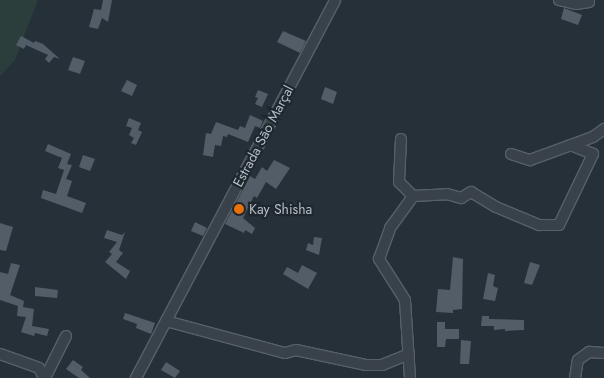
<!DOCTYPE html>
<html>
<head>
<meta charset="utf-8">
<style>
	body { margin:0 }
	#map { position:relative; width:604px; height:378px; overflow:hidden; background:#263039; font-family:Jost,sans-serif }
	div>[style] { position:absolute }
	[style*='--x'] { left:calc(var(--x)*1px); top:calc(var(--y)*1px); width:calc(var(--w)*1px); rotate:calc(var(--a)*1deg) }
	.green>* { inset:0; background:#2b3e3c }
	.building>* { inset:0; background:#525d67 }
	.roads { filter:drop-shadow(1px 0 #576067) drop-shadow(-1px 0 #576067) drop-shadow(0 1px #576067) drop-shadow(0 -1px #576067) }
	.minor>* { height:10px; margin:-5px; padding:0 5px; transform-origin:5px; border-radius:5px; background:#39424a }
	.dots>* { width:14px; height:14px; translate:-50% -50%; box-sizing:border-box; border:2px solid #1f272e; border-radius:50% }
	span { translate:-50% -50%; white-space:nowrap; text-align:center; line-height:1.15; -webkit-text-stroke:4.5px #1f272e; paint-order:stroke }
	.street-label { font-size:14px; color:#b5bdc5 }
	.poi-label { font-size:14px; color:#b5bdc5 }
	.left { translate:0 -50%; text-align:left }
</style>
</head>
<body>
<div id="map">
	<div class="green">
		<div style="clip-path:polygon(0 0,38px 0,15px 60px,0 76px)"></div>
	</div>
	<div class="building">
		<div style="clip-path:polygon(103px 0,112px 0,108px 22px,102px 18px,98px 29px,89px 27px,94px 9px,101px 10px)"></div>
		<div style="clip-path:polygon(564px 8px,582px 15px,578px 25px,561px 19px)"></div>
		<div style="clip-path:polygon(283px 31px,306px 41px,300px 53px,277px 42px)"></div>
		<div style="clip-path:polygon(21px 36px,34px 43px,35px 41px,43px 44px,60px 59px,54px 57px,49px 63px,45px 59px,48px 55px,26px 45px,24px 49px,16px 45px)"></div>
		<div style="clip-path:polygon(73px 57px,85px 61px,80px 74px,68px 70px)"></div>
		<div style="clip-path:polygon(127px 80px,137px 85px,132px 96px,121px 91px)"></div>
		<div style="clip-path:polygon(325px 87px,337px 92px,333px 104px,321px 99px)"></div>
		<div style="clip-path:polygon(258px 90px,268px 94px,262px 107px,255px 104px,258px 98px,255px 97px)"></div>
		<div style="clip-path:polygon(250px 115px,263px 121px,260px 128px,255px 126px,248px 142px,228px 134px,227px 137px,223px 136px,221px 146px,215px 145px,213px 157px,203px 155px,206px 133px,211px 134px,216px 122px,238px 130px,240px 126px,245px 128px)"></div>
		<div style="clip-path:polygon(129px 118px,141px 123px,138px 130px,142px 132px,136px 145px,131px 143px,134px 138px,129px 135px,132px 128px,126px 126px)"></div>
		<div style="clip-path:polygon(48px 144px,71px 154px,67px 164px,72px 165px,66px 179px,72px 181px,67px 196px,86px 203px,82px 213px,41px 198px,43px 190px,56px 194px,64px 170px,58px 168px,62px 158px,45px 151px)"></div>
		<div style="clip-path:polygon(83px 155px,95px 159px,90px 171px,79px 167px)"></div>
		<div style="clip-path:polygon(274px 160px,290px 168px,276px 189px,266px 182px,257px 198px,254px 196px,243px 218px,255px 228px,252px 234px,245px 230px,244px 233px,225px 224px,250px 176px,255px 179px,262px 167px,267px 171px)"></div>
		<div style="clip-path:polygon(195px 222px,207px 228px,203px 236px,191px 231px)"></div>
		<div style="clip-path:polygon(0 223px,13px 227px,6px 251px,0 250px)"></div>
		<div style="clip-path:polygon(107px 230px,122px 235px,125px 232px,119px 250px,123px 253px,116px 262px,130px 271px,126px 279px,105px 262px,112px 254px,109px 252px,117px 242px,104px 238px)"></div>
		<div style="clip-path:polygon(314px 237px,322px 238px,319px 255px,306px 250px,308px 243px,313px 245px)"></div>
		<div style="clip-path:polygon(453px 257px,463px 259px,462px 309px,453px 310px,453px 313px,436px 312px,438px 289px,450px 290px)"></div>
		<div style="clip-path:polygon(530px 262px,540px 265px,532px 285px,524px 283px)"></div>
		<div style="clip-path:polygon(11px 263px,20px 265px,10px 295px,24px 301px,23px 307px,34px 309px,32px 326px,49px 329px,47px 336px,35px 333px,34px 336px,21px 332px,26px 317px,17px 316px,18px 306px,0 300px,0 272px,8px 274px)"></div>
		<div style="clip-path:polygon(302px 265px,317px 273px,308px 289px,283px 274px,287px 267px,298px 273px)"></div>
		<div style="clip-path:polygon(488px 273px,495px 275px,493px 286px,498px 288px,495px 301px,483px 299px)"></div>
		<div style="clip-path:polygon(35px 287px,58px 290px,57px 298px,35px 296px)"></div>
		<div style="clip-path:polygon(125px 313px,155px 323px,151px 334px,136px 328px,137px 324px,123px 319px)"></div>
		<div style="clip-path:polygon(482px 316px,489px 316px,489px 319px,524px 320px,524px 330px,505px 331px,505px 329px,494px 330px,494px 326px,481px 326px)"></div>
		<div style="clip-path:polygon(437px 322px,445px 322px,445px 329px,459px 329px,459px 339px,446px 339px,445px 347px,437px 347px)"></div>
		<div style="clip-path:polygon(461px 340px,471px 341px,469px 364px,460px 364px)"></div>
		<div style="clip-path:polygon(73px 360px,83px 367px,81px 370px,90px 378px,79px 378px,66px 369px)"></div>
		<div style="clip-path:polygon(166px 362px,180px 371px,175px 378px,161px 370px)"></div>
	</div>
	<div class="roads">
		<div class="minor">
			<div style="--x:559;--y:0;--w:17;--a:13"></div>
			<div style="--x:576;--y:4;--w:13;--a:-9"></div>
			<div style="--x:589;--y:2;--w:2;--a:-90"></div>
			<div style="--x:401;--y:139;--w:43;--a:92.7"></div>
			<div style="--x:399;--y:182;--w:20;--a:45"></div>
			<div style="--x:511;--y:154;--w:20;--a:18"></div>
			<div style="--x:530;--y:160;--w:67;--a:-20.1"></div>
			<div style="--x:593;--y:137;--w:14;--a:-36"></div>
			<div style="--x:166;--y:321;--w:123;--a:15.1"></div>
			<div style="--x:285;--y:353;--w:11;--a:-15"></div>
			<div style="--x:296;--y:350;--w:72;--a:12.1"></div>
			<div style="--x:366;--y:365;--w:16;--a:0"></div>
			<div style="--x:382;--y:365;--w:29;--a:-22"></div>
			<div style="--x:0;--y:354;--w:41;--a:19.7"></div>
			<div style="--x:39;--y:368;--w:11;--a:63"></div>
			<div style="--x:45;--y:378;--w:47;--a:-63.4"></div>
			<div style="--x:136;--y:378;--w:427;--a:-62.2"></div>
			<div style="--x:410;--y:378;--w:78;--a:-93.7"></div>
			<div style="--x:405;--y:300;--w:49;--a:-122.4"></div>
			<div style="--x:379;--y:259;--w:33;--a:-70"></div>
			<div style="--x:390;--y:228;--w:39;--a:-54"></div>
			<div style="--x:413;--y:196;--w:34;--a:-3"></div>
			<div style="--x:447;--y:194;--w:15;--a:16"></div>
			<div style="--x:461;--y:198;--w:12;--a:-31"></div>
			<div style="--x:471;--y:192;--w:29;--a:31"></div>
			<div style="--x:496;--y:207;--w:47;--a:22.7"></div>
			<div style="--x:539;--y:225;--w:20;--a:0"></div>
			<div style="--x:559;--y:225;--w:79;--a:-64.4"></div>
			<div style="--x:593;--y:154;--w:24;--a:-158"></div>
			<div style="--x:575;--y:378;--w:18;--a:-81"></div>
			<div style="--x:578;--y:360;--w:14;--a:-36"></div>
			<div style="--x:589;--y:352;--w:15;--a:4"></div>
		</div>
	</div>
	<div class="dots">
		<div style="left:239px;top:209px;background:#e8710a"></div>
	</div>
	<div class="street-label">
		<span style="left:263px;top:136px;rotate:-62deg">Estrada São Marçal</span>
	</div>
	<div class="poi-label">
		<span class="left" style="left:249px;top:209px">Kay Shisha</span>
	</div>
</div>
</body>
</html>
